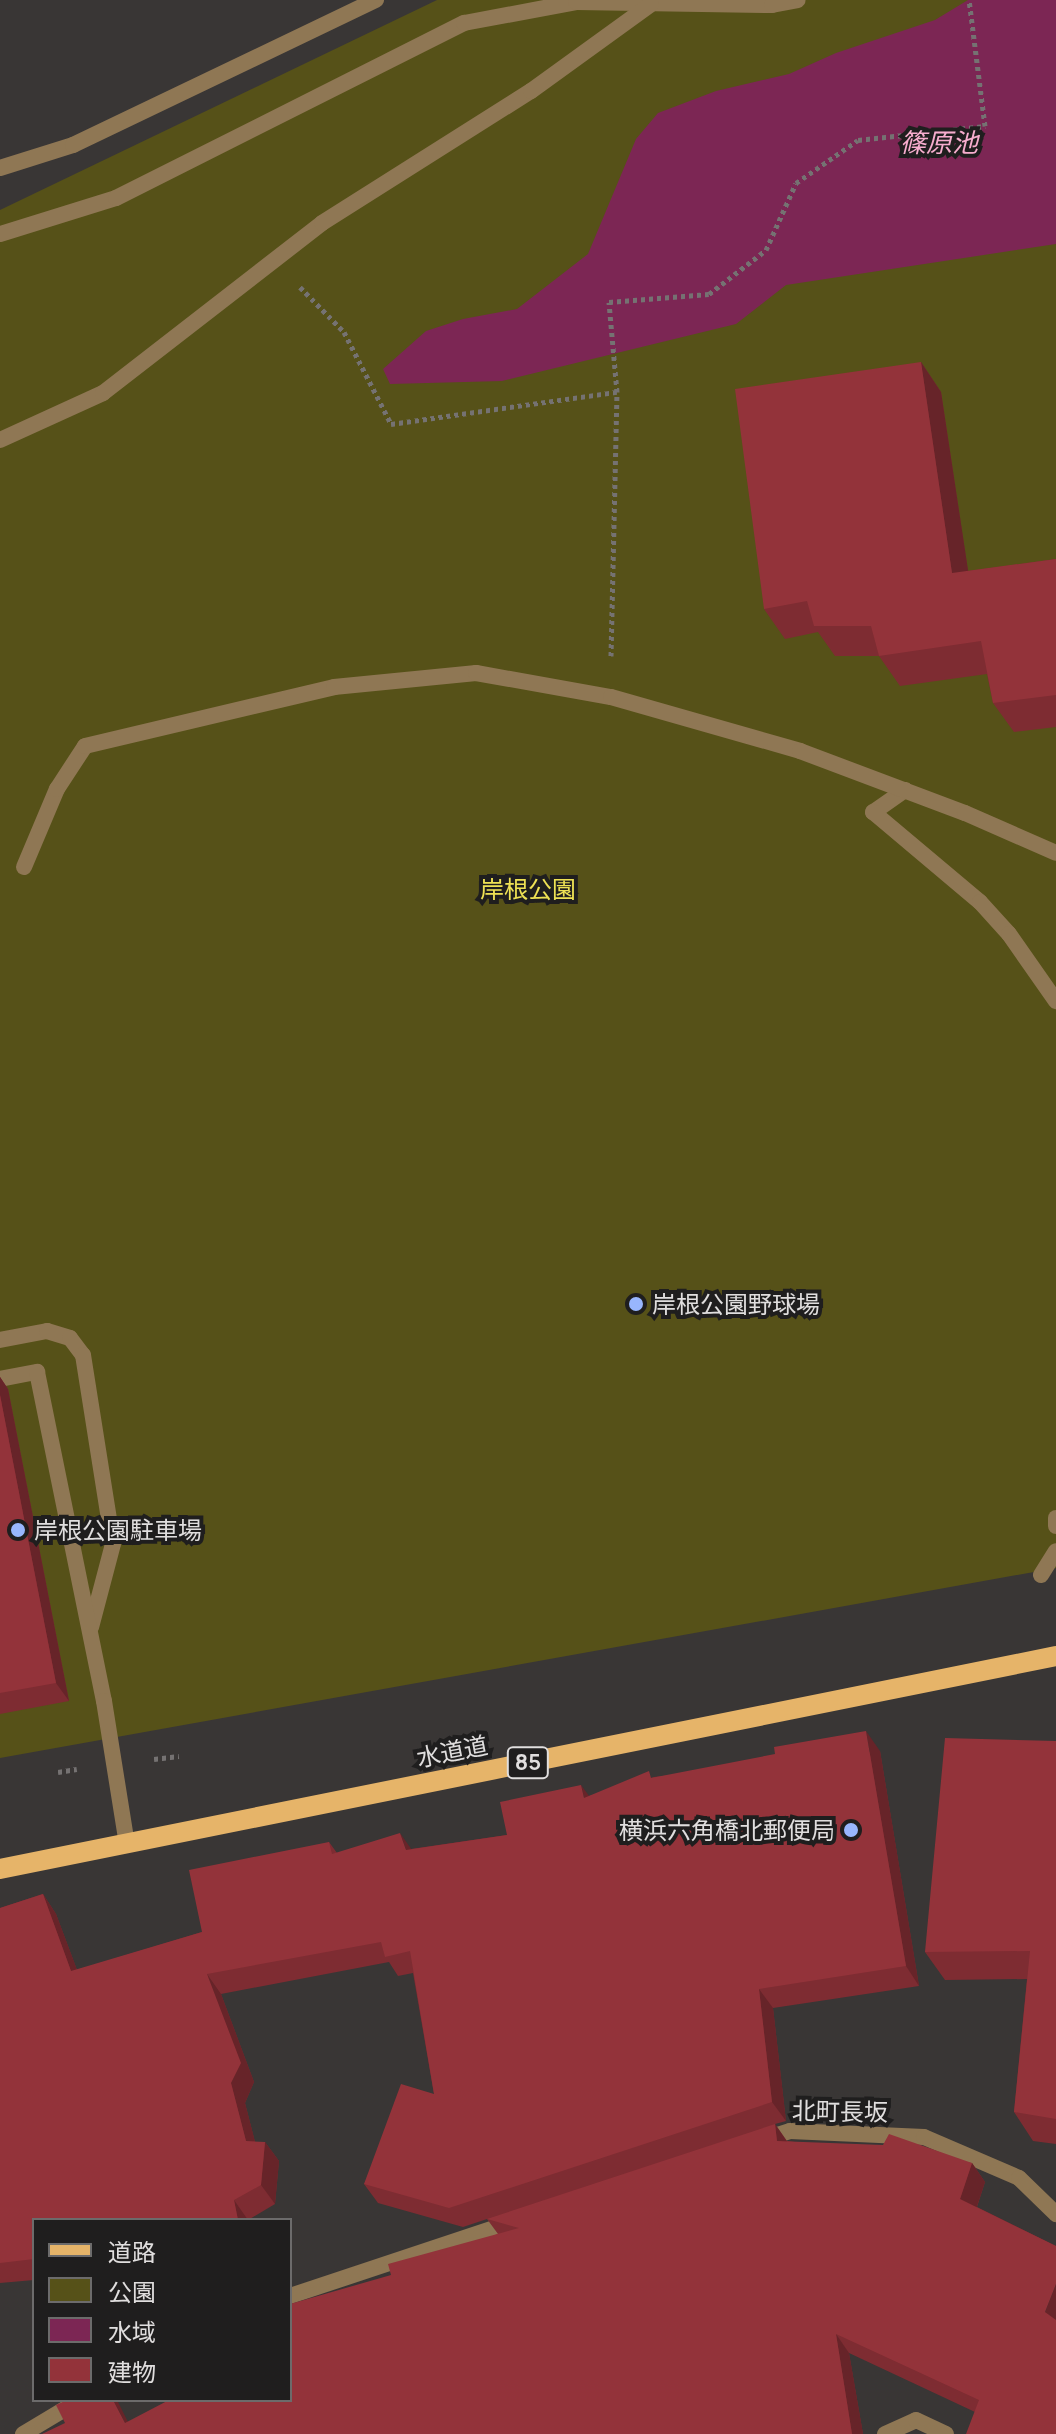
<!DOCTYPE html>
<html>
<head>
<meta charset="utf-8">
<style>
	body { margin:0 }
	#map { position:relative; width:1056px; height:2434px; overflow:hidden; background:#393635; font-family:Manrope,"Noto Sans JP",sans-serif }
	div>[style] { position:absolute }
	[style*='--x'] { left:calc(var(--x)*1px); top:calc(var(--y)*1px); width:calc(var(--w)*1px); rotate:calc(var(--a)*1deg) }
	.green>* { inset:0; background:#565118 }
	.water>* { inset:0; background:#7c2654 }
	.path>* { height:5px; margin-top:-2.5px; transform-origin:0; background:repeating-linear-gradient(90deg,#757272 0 4px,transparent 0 8px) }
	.service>* { height:16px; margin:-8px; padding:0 8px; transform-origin:8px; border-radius:8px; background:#8f7754 }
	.pedestrian>* { height:16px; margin:-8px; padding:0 8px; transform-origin:8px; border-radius:8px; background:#8f7754 }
	.minor>* { height:16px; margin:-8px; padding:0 8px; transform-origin:8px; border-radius:8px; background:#8f7754 }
	.primary>* { height:20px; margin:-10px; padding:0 10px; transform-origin:10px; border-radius:10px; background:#e6b469 }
	.wall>* { inset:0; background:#7e2c32 }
	.shaded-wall>* { inset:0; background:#672429 }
	.building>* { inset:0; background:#93333a }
	.dots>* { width:22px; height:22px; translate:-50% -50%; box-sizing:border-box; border:4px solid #1f1e1e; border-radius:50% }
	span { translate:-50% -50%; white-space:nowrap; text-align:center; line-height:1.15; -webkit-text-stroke:8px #1f1e1e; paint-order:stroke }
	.shield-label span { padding:2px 6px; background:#1f1e1e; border:2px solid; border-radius:6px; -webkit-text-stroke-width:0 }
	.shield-label { font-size:22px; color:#e0dede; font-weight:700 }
	.park-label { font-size:24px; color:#eee154 }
	.poi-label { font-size:24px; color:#e0dede }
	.left { translate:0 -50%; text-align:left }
	.right { translate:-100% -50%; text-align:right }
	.street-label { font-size:24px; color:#e0dede }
	.water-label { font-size:26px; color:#f7adce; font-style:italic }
	.legend { position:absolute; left:32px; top:2218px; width:260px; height:184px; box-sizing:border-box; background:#1f1e1e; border:2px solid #6c6b6b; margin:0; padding:10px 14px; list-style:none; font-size:24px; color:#e0dede }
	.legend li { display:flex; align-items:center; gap:16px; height:40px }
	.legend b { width:40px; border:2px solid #6c6b6b }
</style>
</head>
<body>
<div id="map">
	<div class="green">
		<div style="clip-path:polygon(437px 0,1056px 0,1056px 1568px,0 1758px,0 210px)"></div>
	</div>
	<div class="water">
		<div style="clip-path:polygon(968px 0,1056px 0,1056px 244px,786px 285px,736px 324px,502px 381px,390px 384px,383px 369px,426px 331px,463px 319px,517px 309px,588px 254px,636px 139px,658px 113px,716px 91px,789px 74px,836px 53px,935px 20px)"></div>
	</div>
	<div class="path">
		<div style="--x:300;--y:287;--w:63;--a:45.6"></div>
		<div style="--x:344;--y:332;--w:103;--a:62.9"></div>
		<div style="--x:391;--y:424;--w:228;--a:-8.1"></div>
		<div style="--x:611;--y:656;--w:264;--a:-88.7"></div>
		<div style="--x:617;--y:392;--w:90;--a:-95.1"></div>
		<div style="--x:609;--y:302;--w:100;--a:-4.6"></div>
		<div style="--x:709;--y:294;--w:72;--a:-37.7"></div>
		<div style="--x:766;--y:250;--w:73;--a:-65.9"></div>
		<div style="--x:796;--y:183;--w:75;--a:-34.7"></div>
		<div style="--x:858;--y:140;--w:128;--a:-6.3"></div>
		<div style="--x:985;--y:126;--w:127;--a:-97.2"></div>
		<div style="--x:154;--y:1759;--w:25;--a:-7"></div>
		<div style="--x:58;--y:1772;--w:19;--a:-9"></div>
	</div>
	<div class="service">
		<div style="--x:0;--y:1340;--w:48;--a:-10.8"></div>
		<div style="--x:47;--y:1331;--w:24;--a:17"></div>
		<div style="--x:70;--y:1338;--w:21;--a:53"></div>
		<div style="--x:83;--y:1355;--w:191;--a:81"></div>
		<div style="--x:113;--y:1544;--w:86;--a:104.8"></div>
		<div style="--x:0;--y:1379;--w:38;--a:-11"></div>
		<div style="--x:37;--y:1372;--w:336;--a:78.5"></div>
		<div style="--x:104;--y:1701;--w:145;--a:80.9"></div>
		<div style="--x:885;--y:2434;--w:34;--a:-24"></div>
		<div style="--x:916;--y:2420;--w:33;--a:25"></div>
	</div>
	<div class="pedestrian">
		<div style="--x:0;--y:234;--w:121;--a:-17.2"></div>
		<div style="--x:116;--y:198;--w:390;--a:-26.7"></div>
		<div style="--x:464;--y:23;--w:114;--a:-10.6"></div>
		<div style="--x:576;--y:2;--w:196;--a:0.9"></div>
		<div style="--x:772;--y:5;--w:26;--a:-11"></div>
		<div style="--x:0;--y:440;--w:113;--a:-24.5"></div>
		<div style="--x:103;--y:393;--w:277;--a:-37.8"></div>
		<div style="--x:322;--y:223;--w:247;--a:-32.3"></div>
		<div style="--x:531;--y:91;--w:148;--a:-35.9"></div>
		<div style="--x:905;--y:790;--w:39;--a:145"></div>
		<div style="--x:873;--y:812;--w:140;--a:40.1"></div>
		<div style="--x:980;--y:902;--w:43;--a:47.8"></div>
		<div style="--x:1009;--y:934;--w:82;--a:55"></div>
		<div style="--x:24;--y:867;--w:85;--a:-67.1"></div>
		<div style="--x:57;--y:789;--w:51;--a:-56.9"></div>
		<div style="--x:85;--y:746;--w:256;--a:-13.3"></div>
		<div style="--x:334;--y:687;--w:143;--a:-5.6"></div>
		<div style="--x:476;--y:673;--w:137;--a:10.1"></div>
		<div style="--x:611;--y:697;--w:197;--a:15.9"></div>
		<div style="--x:800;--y:751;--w:176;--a:20.6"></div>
		<div style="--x:965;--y:813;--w:99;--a:23.7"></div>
		<div style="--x:1056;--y:1518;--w:8;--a:90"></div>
		<div style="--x:1041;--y:1575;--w:28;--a:-58"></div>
	</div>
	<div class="minor">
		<div style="--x:0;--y:168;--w:77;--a:-17.5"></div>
		<div style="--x:73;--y:145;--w:336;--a:-25.6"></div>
		<div style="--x:762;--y:2140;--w:29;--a:-18"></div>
		<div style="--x:790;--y:2131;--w:134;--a:2.6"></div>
		<div style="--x:924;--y:2137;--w:103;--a:23.3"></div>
		<div style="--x:1019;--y:2178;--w:52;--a:44.2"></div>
		<div style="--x:290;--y:2296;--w:234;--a:-18.4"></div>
		<div style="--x:23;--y:2434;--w:66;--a:-30.8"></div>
	</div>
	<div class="primary">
		<div style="--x:0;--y:1869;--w:1077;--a:-11.4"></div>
	</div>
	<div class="wall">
		<div style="clip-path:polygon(921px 362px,941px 392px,968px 571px,1056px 559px,1056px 727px,1014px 732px,993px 703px,987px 674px,900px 686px,879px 656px,835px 656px,818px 632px,785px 639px,764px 609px)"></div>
		<div style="clip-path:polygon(0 1377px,8px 1389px,69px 1701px,0 1714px)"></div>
		<div style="clip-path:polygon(1056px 1741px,1056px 2144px,1033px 2141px,1014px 2112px,1027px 1979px,945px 1980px,925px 1952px)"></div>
		<div style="clip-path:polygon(880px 1751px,919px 1986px,773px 2008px,786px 2121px,775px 2124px,787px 2141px,972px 2163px,985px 2182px,977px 2207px,1056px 2246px,975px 2412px,849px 2353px,863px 2434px,42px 2434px,290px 2400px,391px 2275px,498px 2234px,487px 2219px,463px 2227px,378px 2203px,364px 2184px,434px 2094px,413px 1973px,398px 1976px,389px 1962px,221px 1994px,254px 2082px,245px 2103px,255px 2142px,265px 2142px,279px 2161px,275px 2204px,248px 2220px,34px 2220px,34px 2280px,0 2283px,0 1908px,43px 1894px,56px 1914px,77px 1970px,202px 1932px,329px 1842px,337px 1853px,411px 1849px,507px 1835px,589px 1796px,654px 1777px)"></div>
	</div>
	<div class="shaded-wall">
		<div style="clip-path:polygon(921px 362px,941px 392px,973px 603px,952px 573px)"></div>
		<div style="clip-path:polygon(0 1377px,8px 1389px,69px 1701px,56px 1683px,0 1395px)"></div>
		<div style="clip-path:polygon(866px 1731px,880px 1751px,919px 1986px,906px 1966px)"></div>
		<div style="clip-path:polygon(581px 1785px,595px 1804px,584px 1798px)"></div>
		<div style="clip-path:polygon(400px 1833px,414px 1853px,406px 1850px)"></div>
		<div style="clip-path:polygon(43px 1894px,56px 1914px,85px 1991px,71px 1971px)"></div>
		<div style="clip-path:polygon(207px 1974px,221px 1994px,254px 2082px,245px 2103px,260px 2161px,246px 2141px,231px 2083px)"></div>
		<div style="clip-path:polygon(759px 1989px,773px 2008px,786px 2121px,772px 2102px)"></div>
		<div style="clip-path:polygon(775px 2124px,788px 2143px,777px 2141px)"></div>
		<div style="clip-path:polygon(265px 2142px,279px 2161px,275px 2204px,261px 2185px)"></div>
		<div style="clip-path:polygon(972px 2163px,985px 2182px,973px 2218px,960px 2199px)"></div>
		<div style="clip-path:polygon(234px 2200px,248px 2220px,238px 2220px)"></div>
		<div style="clip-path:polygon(1056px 2284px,1056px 2327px,1045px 2312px)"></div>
		<div style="clip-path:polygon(836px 2334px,849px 2353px,863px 2434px,852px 2434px)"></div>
		<div style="clip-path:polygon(113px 2400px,117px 2400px,134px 2434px,125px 2423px)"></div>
	</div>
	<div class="building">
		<div style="clip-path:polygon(921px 362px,952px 573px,1056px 559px,1056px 695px,993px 703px,981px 641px,879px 656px,871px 626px,814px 626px,807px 601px,764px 609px,735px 389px)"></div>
		<div style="clip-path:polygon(0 1395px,56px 1683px,0 1693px)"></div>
		<div style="clip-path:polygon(866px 1731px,906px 1966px,759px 1989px,772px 2102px,449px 2208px,364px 2184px,401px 2084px,434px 2094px,410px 1951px,385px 1957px,381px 1942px,207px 1974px,241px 2063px,231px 2083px,246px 2141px,265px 2142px,261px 2185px,234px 2200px,238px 2220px,34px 2220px,34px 2259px,0 2263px,0 1908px,43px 1894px,71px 1971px,202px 1932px,189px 1870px,329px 1842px,332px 1854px,400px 1833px,406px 1850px,507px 1835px,500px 1802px,581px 1785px,584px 1798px,649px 1771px,651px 1778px,775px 1754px,774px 1747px)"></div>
		<div style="clip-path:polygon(945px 1738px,1056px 1741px,1056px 2119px,1014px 2112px,1030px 1951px,925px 1952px)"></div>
		<div style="clip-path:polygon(775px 2124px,777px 2141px,883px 2145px,889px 2134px,972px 2163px,960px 2199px,1056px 2246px,1056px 2284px,1045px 2312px,1056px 2320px,1056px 2434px,966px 2434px,979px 2400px,836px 2334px,852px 2434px,42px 2434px,65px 2423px,56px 2405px,67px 2400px,113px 2400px,125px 2423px,169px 2400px,290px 2400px,290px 2304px,391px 2275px,388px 2264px,519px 2228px,487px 2219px)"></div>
	</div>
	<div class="dots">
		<div style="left:636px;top:1304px;background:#98b6fd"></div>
		<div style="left:18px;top:1530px;background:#98b6fd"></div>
		<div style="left:851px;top:1830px;background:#98b6fd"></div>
	</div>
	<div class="shield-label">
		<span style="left:528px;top:1763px">85</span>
	</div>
	<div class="park-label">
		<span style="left:528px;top:889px">岸根公園</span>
	</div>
	<div class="poi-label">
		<span class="left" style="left:652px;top:1304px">岸根公園野球場</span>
		<span class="left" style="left:34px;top:1530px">岸根公園駐車場</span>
		<span class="right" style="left:835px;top:1830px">横浜六角橋北郵便局</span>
	</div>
	<div class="street-label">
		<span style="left:452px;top:1751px;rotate:-11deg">水道道</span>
		<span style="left:840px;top:2111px;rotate:1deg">北町長坂</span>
	</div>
	<div class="water-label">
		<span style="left:939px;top:143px">篠原池</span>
	</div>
	<ul class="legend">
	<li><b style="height:10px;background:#e6b469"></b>道路</li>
	<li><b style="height:22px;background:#565118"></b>公園</li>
	<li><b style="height:22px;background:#7c2654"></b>水域</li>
	<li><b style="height:22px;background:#93333a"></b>建物</li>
	</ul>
</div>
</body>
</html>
